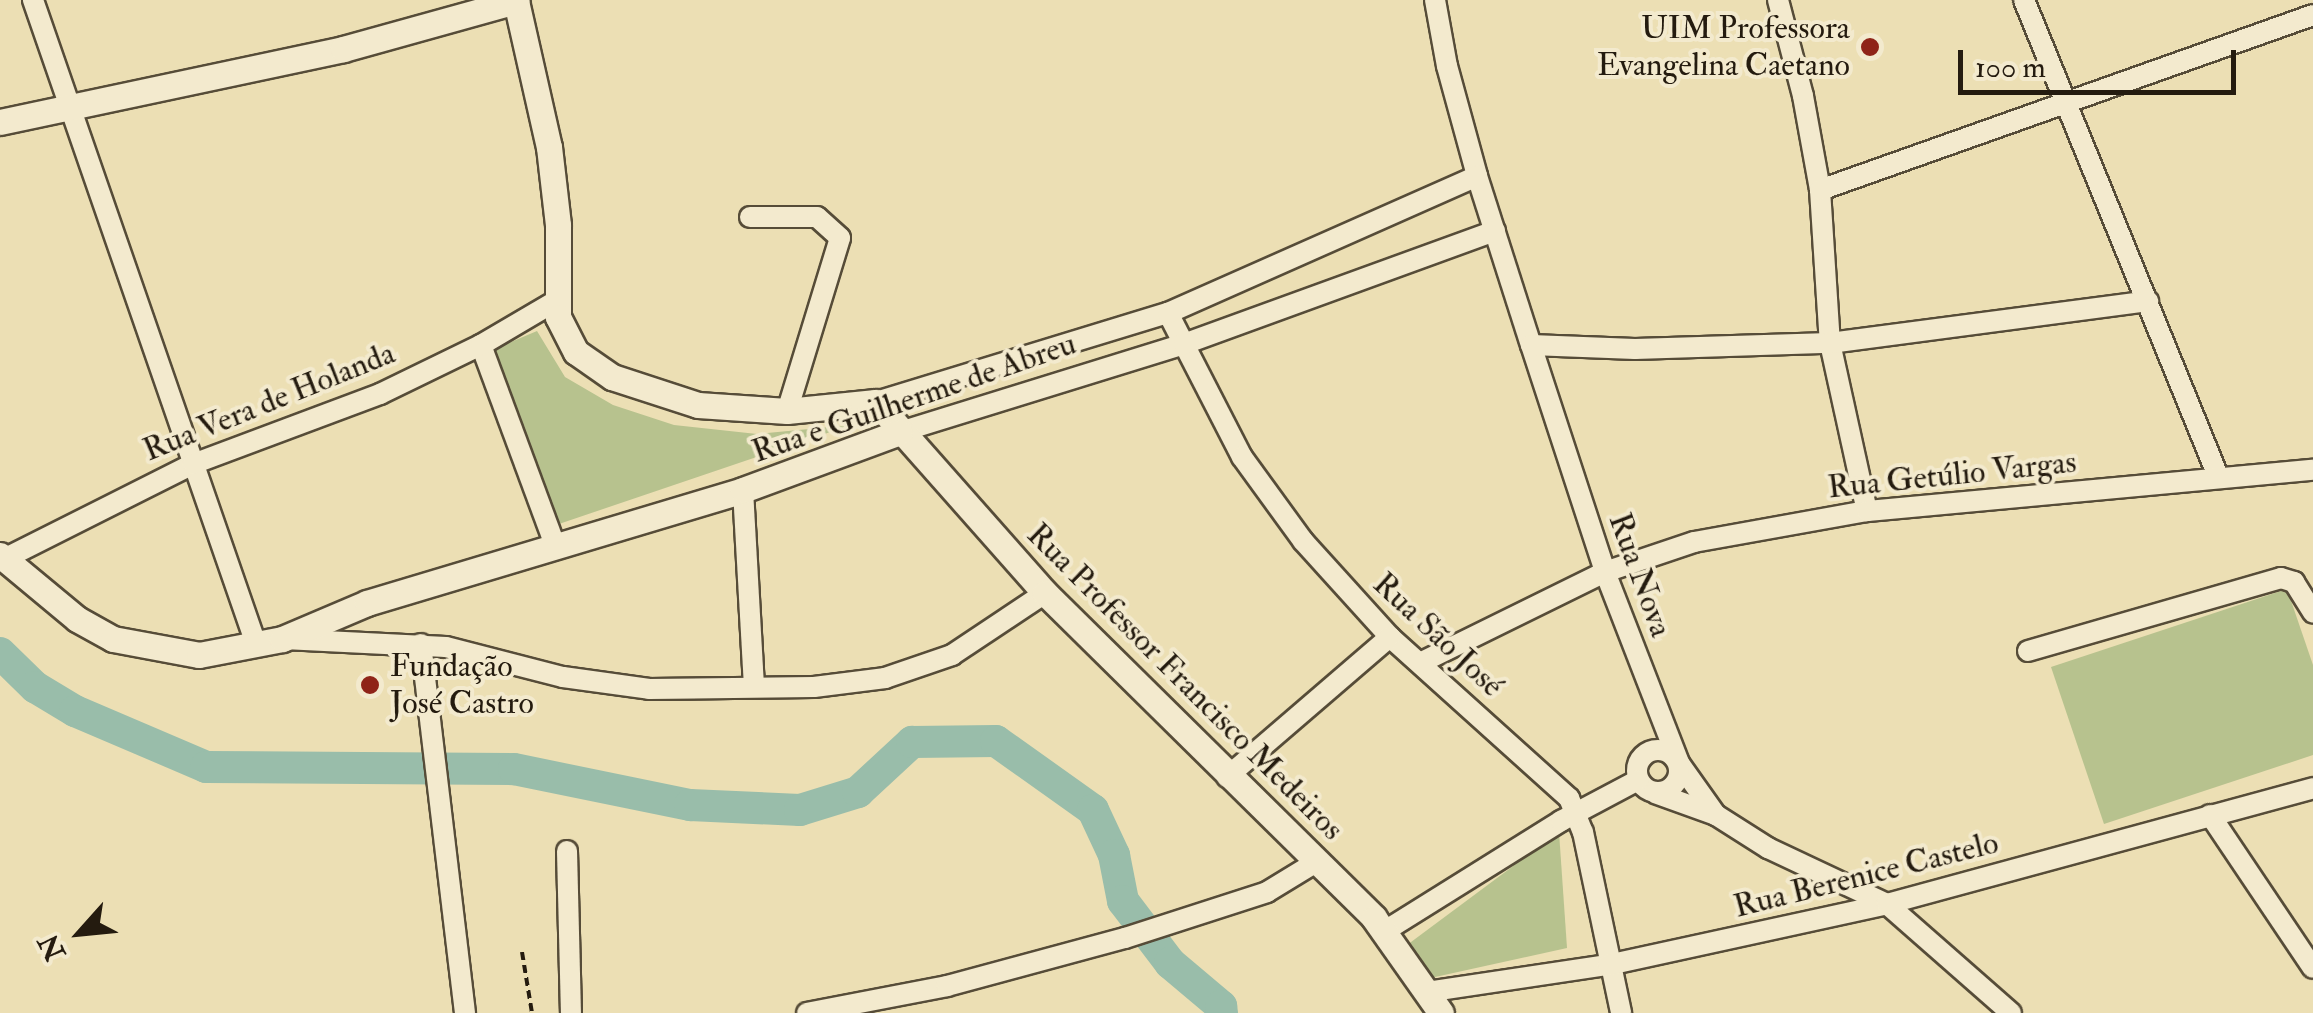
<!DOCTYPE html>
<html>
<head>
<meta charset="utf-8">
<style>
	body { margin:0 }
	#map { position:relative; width:2313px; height:1013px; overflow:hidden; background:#ecdfb4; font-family:"IM FELL Double Pica",serif }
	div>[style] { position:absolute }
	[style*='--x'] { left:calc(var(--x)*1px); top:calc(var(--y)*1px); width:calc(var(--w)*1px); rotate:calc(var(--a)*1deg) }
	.green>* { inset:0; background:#b7c28e }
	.river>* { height:32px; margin:-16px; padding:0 16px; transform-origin:16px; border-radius:16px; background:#99bdaa }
	.path>* { height:4px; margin-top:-2px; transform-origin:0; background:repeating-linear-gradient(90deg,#241b0f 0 8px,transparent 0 13px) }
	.roads { filter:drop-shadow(2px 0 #564c38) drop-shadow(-2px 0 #564c38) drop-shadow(0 2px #564c38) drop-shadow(0 -2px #564c38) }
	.minor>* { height:20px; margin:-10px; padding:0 10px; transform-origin:10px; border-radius:10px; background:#f3eace }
	.minor>.ring { margin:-10px; padding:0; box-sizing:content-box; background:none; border:20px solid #f3eace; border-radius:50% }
	.tertiary>* { height:25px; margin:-12.5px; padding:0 12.5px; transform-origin:12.5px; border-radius:12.5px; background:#f3eace }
	.dots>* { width:28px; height:28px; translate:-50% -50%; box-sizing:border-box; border:5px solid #f3eace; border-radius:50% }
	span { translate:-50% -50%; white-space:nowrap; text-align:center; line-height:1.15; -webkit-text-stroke:8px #f3eace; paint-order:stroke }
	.poi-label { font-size:32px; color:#241b0f }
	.right { translate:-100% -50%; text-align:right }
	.left { translate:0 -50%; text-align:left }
	.street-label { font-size:32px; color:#241b0f }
	.north { position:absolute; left:30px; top:883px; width:100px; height:100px; -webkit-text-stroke:8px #f3eace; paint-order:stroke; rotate:243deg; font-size:28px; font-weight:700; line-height:40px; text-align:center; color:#241b0f }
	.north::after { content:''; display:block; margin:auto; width:35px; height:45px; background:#241b0f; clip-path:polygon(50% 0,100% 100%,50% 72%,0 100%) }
	.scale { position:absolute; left:1958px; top:50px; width:278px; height:45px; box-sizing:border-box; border:5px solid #241b0f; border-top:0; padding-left:12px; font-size:30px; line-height:35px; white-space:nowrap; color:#241b0f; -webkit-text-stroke:8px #f3eace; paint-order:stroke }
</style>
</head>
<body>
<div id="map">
	<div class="green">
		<div style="clip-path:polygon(537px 331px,565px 377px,613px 405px,674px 425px,757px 434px,851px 425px,553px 526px,487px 352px)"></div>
		<div style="clip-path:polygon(2287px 589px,2313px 665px,2313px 755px,2104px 824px,2051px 667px)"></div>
		<div style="clip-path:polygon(1559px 832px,1567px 948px,1426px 979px,1407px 945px)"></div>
	</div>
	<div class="river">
		<div style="--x:0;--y:653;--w:49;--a:44.2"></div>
		<div style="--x:35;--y:687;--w:47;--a:31"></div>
		<div style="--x:75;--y:711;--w:142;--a:23.1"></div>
		<div style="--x:206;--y:767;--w:308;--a:0.4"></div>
		<div style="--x:514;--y:769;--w:180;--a:11.6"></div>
		<div style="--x:690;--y:805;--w:110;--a:2.6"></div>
		<div style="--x:800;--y:810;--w:61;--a:-17.2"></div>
		<div style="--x:858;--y:792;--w:74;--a:-42.8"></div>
		<div style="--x:912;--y:742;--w:84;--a:-0.7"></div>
		<div style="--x:996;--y:741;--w:119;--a:35.4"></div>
		<div style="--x:1093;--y:810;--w:50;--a:65"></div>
		<div style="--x:1114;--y:855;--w:47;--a:78.9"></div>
		<div style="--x:1123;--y:901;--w:78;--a:52.8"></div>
		<div style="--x:1170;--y:963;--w:67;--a:40.1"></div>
		<div style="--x:1221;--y:1006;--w:7;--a:82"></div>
	</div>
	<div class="path">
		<div style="--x:522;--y:952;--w:62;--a:80.7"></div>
	</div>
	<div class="roads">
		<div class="minor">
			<div style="--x:33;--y:0;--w:682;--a:70.9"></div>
			<div style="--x:1435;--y:0;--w:67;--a:79.7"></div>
			<div style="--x:1447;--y:66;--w:114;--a:74.7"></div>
			<div style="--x:1477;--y:176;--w:177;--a:72.3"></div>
			<div style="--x:1531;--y:345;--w:239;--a:71.9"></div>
			<div style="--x:1605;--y:572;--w:205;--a:68.8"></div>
			<div style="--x:1679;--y:763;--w:64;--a:54.6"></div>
			<div style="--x:1716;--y:815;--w:62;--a:32.4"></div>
			<div style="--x:1768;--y:848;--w:132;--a:25.2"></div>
			<div style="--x:1887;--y:904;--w:165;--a:41.3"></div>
			<div style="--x:1778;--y:0;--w:99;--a:75.4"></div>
			<div style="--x:1803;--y:96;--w:96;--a:79.7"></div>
			<div style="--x:1820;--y:190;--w:153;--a:86.3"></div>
			<div style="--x:1830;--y:343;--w:172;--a:77.6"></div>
			<div style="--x:2024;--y:0;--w:514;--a:67.83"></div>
			<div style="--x:1820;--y:190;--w:523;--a:-19.54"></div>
			<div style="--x:750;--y:217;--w:67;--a:0"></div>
			<div style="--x:817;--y:217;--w:31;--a:42"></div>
			<div style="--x:840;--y:238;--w:181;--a:107"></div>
			<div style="--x:1168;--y:313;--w:162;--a:62.8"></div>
			<div style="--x:1242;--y:457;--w:104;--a:54"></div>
			<div style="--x:1303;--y:541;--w:130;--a:47.8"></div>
			<div style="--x:1390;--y:637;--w:241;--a:42"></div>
			<div style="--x:1569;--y:798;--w:37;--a:68"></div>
			<div style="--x:1583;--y:832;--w:185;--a:78.1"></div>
			<div style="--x:481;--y:345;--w:216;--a:69.7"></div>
			<div style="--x:1531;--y:345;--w:104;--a:2.2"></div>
			<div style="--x:1635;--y:349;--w:195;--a:-1.8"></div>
			<div style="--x:1830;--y:343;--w:321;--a:-7.5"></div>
			<div style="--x:876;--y:402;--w:305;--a:-17"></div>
			<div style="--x:1168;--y:313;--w:338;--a:-23.9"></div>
			<div style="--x:900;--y:432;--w:297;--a:-17.2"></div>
			<div style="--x:1184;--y:344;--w:331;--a:-20"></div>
			<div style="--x:743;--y:490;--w:197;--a:86.8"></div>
			<div style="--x:4;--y:559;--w:212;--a:-26.7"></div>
			<div style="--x:193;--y:464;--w:200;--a:-20.5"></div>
			<div style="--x:380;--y:394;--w:112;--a:-25.9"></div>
			<div style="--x:481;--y:345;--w:87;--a:-30.4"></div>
			<div style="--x:284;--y:639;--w:162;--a:2.8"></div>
			<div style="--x:446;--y:647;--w:121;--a:14.4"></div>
			<div style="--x:563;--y:677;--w:87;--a:7.9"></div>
			<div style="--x:649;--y:689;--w:165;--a:-0.7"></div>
			<div style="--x:814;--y:687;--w:72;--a:-7.2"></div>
			<div style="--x:885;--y:678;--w:71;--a:-18.9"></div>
			<div style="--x:952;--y:655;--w:112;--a:-33.7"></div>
			<div style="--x:421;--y:644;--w:372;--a:83.2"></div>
			<div style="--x:2028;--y:651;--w:263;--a:-16.1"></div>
			<div style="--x:2281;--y:578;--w:14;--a:17"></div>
			<div style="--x:2294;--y:582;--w:36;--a:58"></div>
			<div style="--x:1420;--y:663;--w:206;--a:-26.2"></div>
			<div style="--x:1605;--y:572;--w:94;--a:-18.6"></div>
			<div style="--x:1694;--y:542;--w:176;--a:-10.2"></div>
			<div style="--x:1867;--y:511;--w:448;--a:-5.3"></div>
			<div class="ring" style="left:1637px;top:750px;width:22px;height:22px"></div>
			<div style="--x:1227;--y:777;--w:215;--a:-40.7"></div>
			<div style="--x:1655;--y:793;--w:65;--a:19.8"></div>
			<div style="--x:2210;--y:815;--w:184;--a:56.1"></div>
			<div style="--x:567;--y:851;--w:162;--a:88.6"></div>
			<div style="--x:1385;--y:931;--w:208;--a:-32"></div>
			<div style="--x:1561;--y:821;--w:87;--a:-28"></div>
			<div style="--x:1427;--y:992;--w:183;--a:-8.5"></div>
			<div style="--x:1608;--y:965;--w:286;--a:-12.3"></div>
			<div style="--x:1887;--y:904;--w:442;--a:-15.2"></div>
			<div style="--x:807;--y:1013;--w:143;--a:-10.9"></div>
			<div style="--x:947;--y:986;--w:184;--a:-15.1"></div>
			<div style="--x:1125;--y:938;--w:149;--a:-17.9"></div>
			<div style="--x:1267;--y:892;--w:60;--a:-31.3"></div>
		</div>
		<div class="tertiary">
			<div style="--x:0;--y:122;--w:351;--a:-12"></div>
			<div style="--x:343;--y:49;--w:180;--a:-15.5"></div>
			<div style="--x:516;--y:1;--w:150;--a:77.3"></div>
			<div style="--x:549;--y:147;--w:79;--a:83.4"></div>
			<div style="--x:558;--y:225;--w:92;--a:90"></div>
			<div style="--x:558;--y:317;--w:39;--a:63"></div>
			<div style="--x:576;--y:352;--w:44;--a:34.8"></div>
			<div style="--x:612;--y:377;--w:90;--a:18"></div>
			<div style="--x:698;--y:405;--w:89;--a:3.9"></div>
			<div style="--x:787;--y:411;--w:89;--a:-5.8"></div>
			<div style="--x:876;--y:402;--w:255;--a:48.5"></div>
			<div style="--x:1045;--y:593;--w:462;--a:44.6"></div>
			<div style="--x:1374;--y:918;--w:116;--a:54.8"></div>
			<div style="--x:0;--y:555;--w:100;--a:39.7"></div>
			<div style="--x:77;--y:619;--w:41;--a:29.1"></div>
			<div style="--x:113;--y:639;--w:87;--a:10.5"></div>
			<div style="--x:199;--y:655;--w:85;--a:-10.9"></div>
			<div style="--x:282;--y:639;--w:92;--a:-23"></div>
			<div style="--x:367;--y:603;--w:393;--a:-16.7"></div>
			<div style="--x:743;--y:490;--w:167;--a:-20.3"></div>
		</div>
	</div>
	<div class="dots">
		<div style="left:1870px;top:47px;background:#8f2418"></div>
		<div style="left:370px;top:685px;background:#8f2418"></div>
	</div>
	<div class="poi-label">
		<span class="right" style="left:1850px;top:47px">UIM Professora<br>Evangelina Caetano</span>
		<span class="left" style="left:390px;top:685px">Fundação<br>José Castro</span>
	</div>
	<div class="street-label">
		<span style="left:914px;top:398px;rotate:-19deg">Rua e Guilherme de Abreu</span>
		<span style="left:269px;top:402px;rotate:-22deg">Rua Vera de Holanda</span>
		<span style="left:1952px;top:475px;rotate:-6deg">Rua Getúlio Vargas</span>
		<span style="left:1640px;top:575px;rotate:70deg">Rua Nova</span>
		<span style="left:1438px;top:635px;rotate:43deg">Rua São José</span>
		<span style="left:1185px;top:682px;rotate:45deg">Rua Professor Francisco Medeiros</span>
		<span style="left:1866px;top:875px;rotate:-14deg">Rua Berenice Castelo</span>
	</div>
	<div class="north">N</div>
	<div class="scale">100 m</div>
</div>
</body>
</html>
